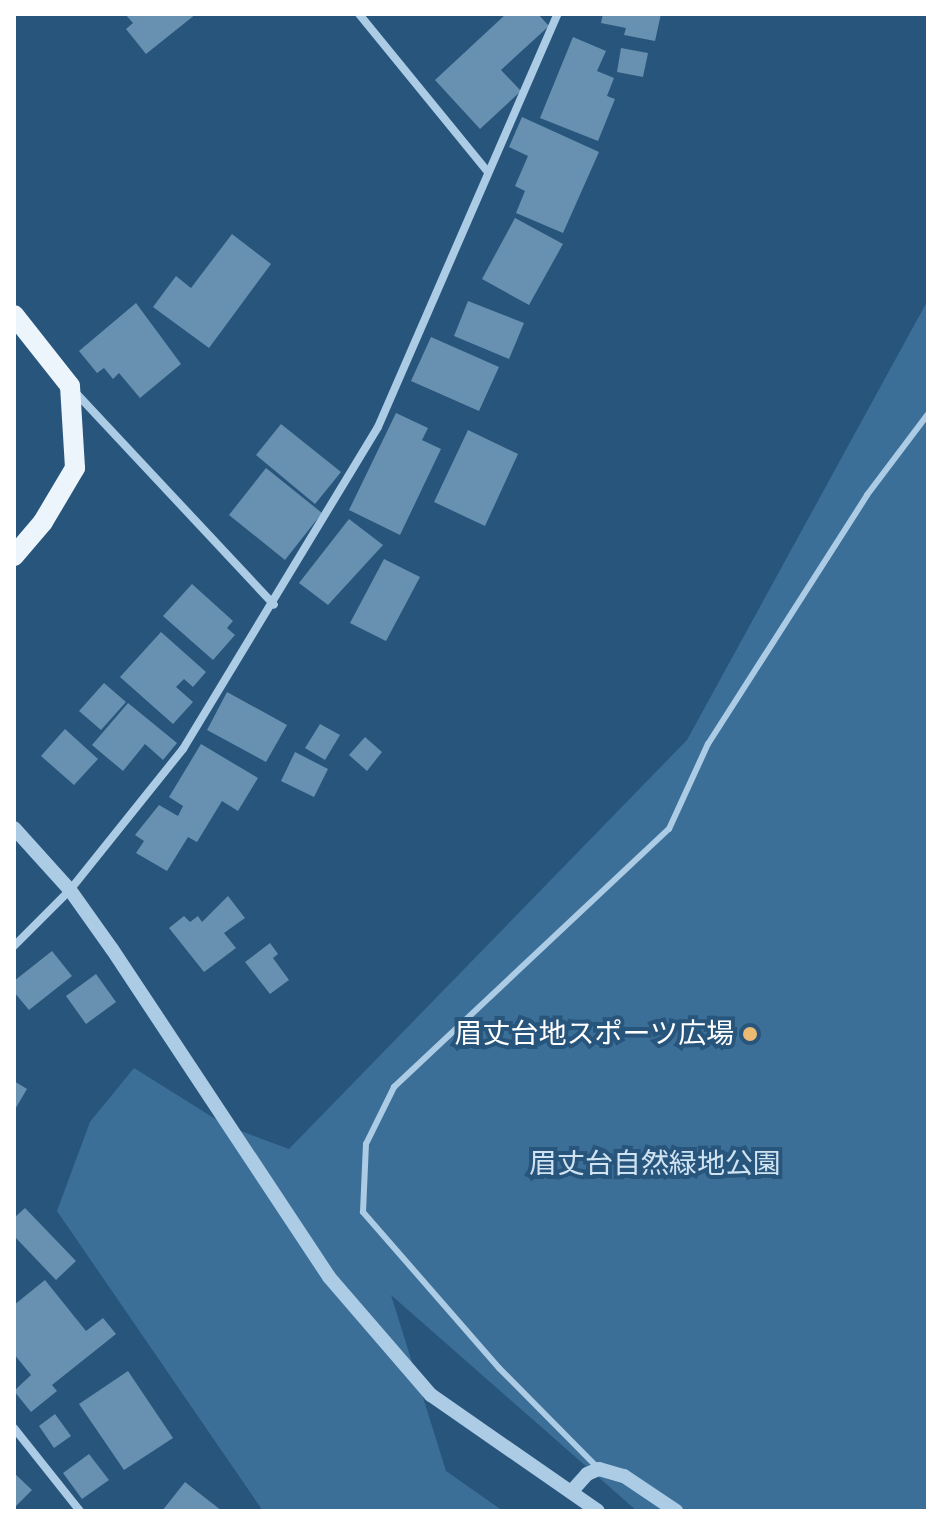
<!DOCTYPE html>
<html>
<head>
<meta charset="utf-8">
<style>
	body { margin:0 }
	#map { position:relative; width:942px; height:1525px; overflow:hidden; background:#28557b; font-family:"DejaVu Sans","Noto Sans JP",sans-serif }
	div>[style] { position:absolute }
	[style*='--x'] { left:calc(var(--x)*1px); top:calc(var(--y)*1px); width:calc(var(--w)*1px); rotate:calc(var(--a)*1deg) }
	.green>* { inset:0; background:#3c6f98 }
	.building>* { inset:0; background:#6890b1 }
	.service>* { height:6px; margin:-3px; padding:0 3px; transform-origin:3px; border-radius:3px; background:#accbe4 }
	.minor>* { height:8px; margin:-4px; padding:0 4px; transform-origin:4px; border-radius:4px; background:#accbe4 }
	.tertiary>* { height:14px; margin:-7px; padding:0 7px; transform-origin:7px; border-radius:7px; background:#accbe4 }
	.primary>* { height:20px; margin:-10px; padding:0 10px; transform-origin:10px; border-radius:10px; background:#ecf4fc }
	.dots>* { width:22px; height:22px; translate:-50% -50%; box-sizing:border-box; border:4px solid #28557b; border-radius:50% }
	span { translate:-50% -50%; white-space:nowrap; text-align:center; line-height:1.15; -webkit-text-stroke:8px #28557b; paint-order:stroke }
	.poi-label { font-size:28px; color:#fff }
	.right { translate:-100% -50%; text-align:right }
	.park-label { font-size:28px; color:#cfe3f3 }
	.frame { position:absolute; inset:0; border:16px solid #fff; pointer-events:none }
</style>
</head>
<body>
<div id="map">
	<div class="green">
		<div style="clip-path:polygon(928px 300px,928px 1511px,637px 1511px,391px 1295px,446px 1471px,503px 1511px,263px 1511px,57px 1211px,90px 1122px,134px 1068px,225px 1125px,289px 1149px,687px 740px)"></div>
	</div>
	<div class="building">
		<div style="clip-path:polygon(125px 14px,196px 14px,146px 54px,126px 29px,133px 23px)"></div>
		<div style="clip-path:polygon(506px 14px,538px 14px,549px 26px,501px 70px,521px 91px,480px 129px,435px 80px)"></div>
		<div style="clip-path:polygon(603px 14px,661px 14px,655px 41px,624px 35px,626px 28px,601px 23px)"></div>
		<div style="clip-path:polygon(573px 37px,606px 51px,597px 71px,614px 78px,607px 96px,615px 99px,598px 141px,540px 118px)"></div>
		<div style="clip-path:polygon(621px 48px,648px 53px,643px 77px,617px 72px)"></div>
		<div style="clip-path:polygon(522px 117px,599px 152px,563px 233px,516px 213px,525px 191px,515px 186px,528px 156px,509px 147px)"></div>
		<div style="clip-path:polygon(515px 218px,563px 244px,529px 305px,482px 279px)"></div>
		<div style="clip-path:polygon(232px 234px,271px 264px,209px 348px,153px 307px,176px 276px,191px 288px)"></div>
		<div style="clip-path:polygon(468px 301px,524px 323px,509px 359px,454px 336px)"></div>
		<div style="clip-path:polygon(136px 303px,181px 364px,140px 398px,119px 373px,113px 379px,104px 368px,97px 373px,79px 351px)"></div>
		<div style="clip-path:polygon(431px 337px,499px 367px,479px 411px,411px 381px)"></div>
		<div style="clip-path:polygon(396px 413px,428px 428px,422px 440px,441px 449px,400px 535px,349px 510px)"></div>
		<div style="clip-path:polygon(281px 424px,341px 472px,315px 504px,256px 455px)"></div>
		<div style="clip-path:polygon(468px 430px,518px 454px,485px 526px,434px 502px)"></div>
		<div style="clip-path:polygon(266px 468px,322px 513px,285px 560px,229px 515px)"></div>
		<div style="clip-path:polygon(349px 519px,383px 545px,328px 605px,299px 583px)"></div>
		<div style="clip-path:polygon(384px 559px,420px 577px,386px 641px,350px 623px)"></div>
		<div style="clip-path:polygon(192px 584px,233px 621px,227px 628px,235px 635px,213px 660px,163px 616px)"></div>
		<div style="clip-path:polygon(161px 632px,206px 672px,193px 687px,184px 679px,176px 687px,193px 702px,173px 724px,120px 677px)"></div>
		<div style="clip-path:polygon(104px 683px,126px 702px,101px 730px,79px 711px)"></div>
		<div style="clip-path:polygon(227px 692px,287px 725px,266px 762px,207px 730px)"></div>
		<div style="clip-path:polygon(128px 703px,177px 743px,163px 760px,145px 744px,123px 771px,92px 745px)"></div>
		<div style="clip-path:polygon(320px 724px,340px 735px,325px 760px,305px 748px)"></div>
		<div style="clip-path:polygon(65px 729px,98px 759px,74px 785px,41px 756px)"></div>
		<div style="clip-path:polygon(365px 737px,382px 752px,367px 771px,349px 755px)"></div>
		<div style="clip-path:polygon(201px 744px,258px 778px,238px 811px,222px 801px,197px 842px,188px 837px,167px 871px,136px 853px,144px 841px,135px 835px,159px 805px,178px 816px,183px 806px,169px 797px)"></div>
		<div style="clip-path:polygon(295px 752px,328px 769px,314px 797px,281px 781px)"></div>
		<div style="clip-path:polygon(228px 896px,245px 918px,224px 933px,236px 948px,204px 972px,169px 928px,184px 916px,190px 922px,198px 916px,202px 922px)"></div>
		<div style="clip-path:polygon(270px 943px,278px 954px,273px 958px,289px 980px,270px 994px,245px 962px)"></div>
		<div style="clip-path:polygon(52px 951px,72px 976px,29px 1010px,14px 992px,14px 981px)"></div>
		<div style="clip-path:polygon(96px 974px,116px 1002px,86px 1024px,66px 996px)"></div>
		<div style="clip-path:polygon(14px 1081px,27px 1089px,14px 1111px)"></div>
		<div style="clip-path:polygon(25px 1208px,76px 1261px,56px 1280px,14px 1236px,14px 1218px)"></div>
		<div style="clip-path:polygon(45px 1280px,86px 1331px,103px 1318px,116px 1334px,52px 1385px,57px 1391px,31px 1412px,14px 1391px,31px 1375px,14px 1354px,14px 1305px)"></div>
		<div style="clip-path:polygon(128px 1371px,173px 1438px,124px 1470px,79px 1404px)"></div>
		<div style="clip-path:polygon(55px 1414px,71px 1436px,54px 1448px,39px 1426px)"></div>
		<div style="clip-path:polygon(89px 1454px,109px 1480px,82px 1499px,63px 1473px)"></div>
		<div style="clip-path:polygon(14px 1473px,32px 1490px,14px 1508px)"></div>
		<div style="clip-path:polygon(185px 1482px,222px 1511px,162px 1511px)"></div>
	</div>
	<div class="service">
		<div style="--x:599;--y:1469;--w:142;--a:-134.7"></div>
		<div style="--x:499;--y:1368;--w:207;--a:-131.1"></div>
		<div style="--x:363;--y:1212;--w:68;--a:-87.5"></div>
		<div style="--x:366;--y:1144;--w:64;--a:-63.8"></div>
		<div style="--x:394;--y:1087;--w:377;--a:-43.2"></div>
		<div style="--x:669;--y:829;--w:94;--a:-65.4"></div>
		<div style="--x:708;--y:744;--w:295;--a:-57.4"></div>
		<div style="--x:867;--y:495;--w:101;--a:-53"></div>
	</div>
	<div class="minor">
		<div style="--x:359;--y:14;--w:203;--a:50.8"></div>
		<div style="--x:75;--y:392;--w:291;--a:46.9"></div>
		<div style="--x:14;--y:946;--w:79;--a:-45"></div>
		<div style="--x:70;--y:890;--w:181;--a:-51.3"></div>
		<div style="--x:183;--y:749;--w:376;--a:-58.8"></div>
		<div style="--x:378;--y:427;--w:451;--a:-66.5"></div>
		<div style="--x:14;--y:1428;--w:106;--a:51.5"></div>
	</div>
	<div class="tertiary">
		<div style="--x:14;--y:828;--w:84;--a:47.9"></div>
		<div style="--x:70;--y:890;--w:72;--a:54.6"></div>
		<div style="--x:112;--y:949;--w:393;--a:56.5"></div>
		<div style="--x:329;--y:1277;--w:156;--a:49.2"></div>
		<div style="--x:431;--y:1395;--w:203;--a:34.8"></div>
		<div style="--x:571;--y:1492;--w:24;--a:-48"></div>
		<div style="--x:587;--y:1474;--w:13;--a:-23"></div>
		<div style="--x:599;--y:1469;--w:26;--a:16"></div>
		<div style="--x:624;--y:1476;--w:63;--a:33.9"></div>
	</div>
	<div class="primary">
		<div style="--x:14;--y:315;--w:90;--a:51.7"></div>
		<div style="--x:70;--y:386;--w:82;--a:86.5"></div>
		<div style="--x:75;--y:468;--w:63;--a:120.7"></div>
		<div style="--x:43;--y:522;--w:45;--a:130.5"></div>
	</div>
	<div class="dots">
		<div style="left:750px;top:1034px;background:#ebbb73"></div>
	</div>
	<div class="poi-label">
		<span class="right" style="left:734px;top:1034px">眉丈台地スポーツ広場</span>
	</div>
	<div class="park-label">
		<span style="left:655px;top:1164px">眉丈台自然緑地公園</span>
	</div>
	<div class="frame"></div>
</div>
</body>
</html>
